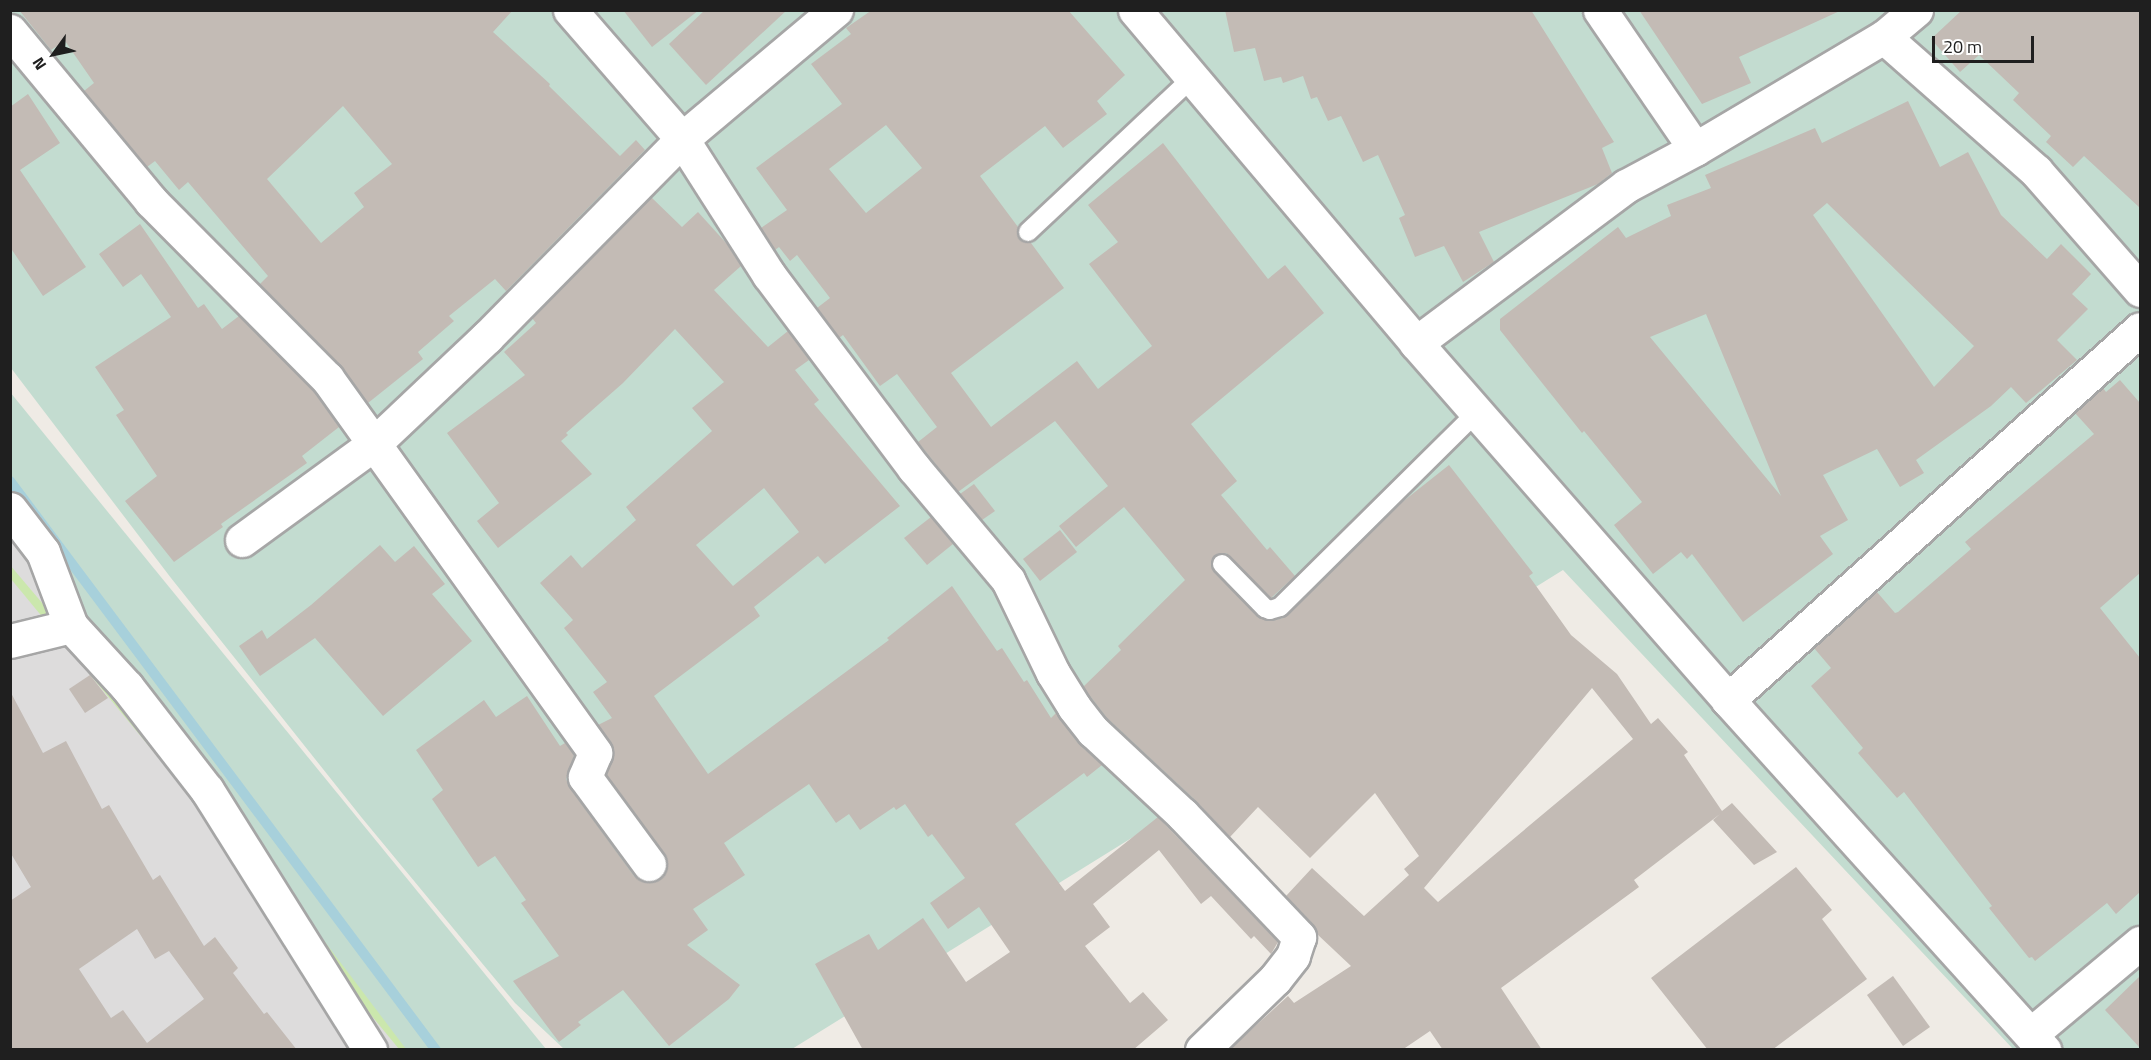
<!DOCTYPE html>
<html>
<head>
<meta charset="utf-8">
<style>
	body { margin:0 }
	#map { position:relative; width:2151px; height:1060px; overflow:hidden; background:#efebe5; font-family:"Titillium Web",sans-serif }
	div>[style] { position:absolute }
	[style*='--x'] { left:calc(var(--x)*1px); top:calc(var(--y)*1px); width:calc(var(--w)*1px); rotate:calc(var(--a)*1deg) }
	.residential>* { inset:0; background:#dddcdc }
	.grass>* { inset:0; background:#cbe7ad }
	.wetland>* { inset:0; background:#c3dcd0 }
	.stream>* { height:10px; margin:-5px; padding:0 5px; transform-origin:5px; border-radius:5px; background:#a7d0db }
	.building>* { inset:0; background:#c3bbb5 }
	.roads { filter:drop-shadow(2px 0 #a6a6a6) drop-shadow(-2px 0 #a6a6a6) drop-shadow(0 2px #a6a6a6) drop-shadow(0 -2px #a6a6a6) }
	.service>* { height:18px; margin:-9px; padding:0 9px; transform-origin:9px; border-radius:9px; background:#fff }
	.minor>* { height:33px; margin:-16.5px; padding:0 16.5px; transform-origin:16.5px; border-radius:16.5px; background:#fff }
	.tertiary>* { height:33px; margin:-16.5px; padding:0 16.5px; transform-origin:16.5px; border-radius:16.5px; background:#fff }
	span { translate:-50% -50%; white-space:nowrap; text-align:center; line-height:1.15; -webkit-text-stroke:4.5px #fff; paint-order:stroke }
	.frame { position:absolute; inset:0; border:12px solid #1f1f1f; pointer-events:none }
	.north { position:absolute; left:24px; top:24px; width:60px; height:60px; -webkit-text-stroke:4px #fff; paint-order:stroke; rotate:237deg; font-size:16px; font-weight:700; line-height:24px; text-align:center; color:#1f1f1f }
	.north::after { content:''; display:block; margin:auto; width:21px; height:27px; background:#1f1f1f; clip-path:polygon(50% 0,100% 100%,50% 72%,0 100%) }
	.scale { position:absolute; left:1932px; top:36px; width:102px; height:27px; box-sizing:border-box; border:3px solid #1f1f1f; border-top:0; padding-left:8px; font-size:18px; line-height:21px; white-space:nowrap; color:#1f1f1f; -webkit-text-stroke:4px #fff; paint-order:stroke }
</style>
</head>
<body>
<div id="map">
	<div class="residential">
		<div style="clip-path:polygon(10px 485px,417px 1049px,11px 1049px)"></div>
	</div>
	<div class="grass">
		<div style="clip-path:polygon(10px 565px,419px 1049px,399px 1049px,11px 579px)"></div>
	</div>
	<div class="wetland">
		<div style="clip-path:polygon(11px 11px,2140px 11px,2140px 1049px,2013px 1049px,1563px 570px,792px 1049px,564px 1049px,515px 1003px,362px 818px,171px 578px,11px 368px)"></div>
		<div style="clip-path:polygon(10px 392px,546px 1049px,406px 1049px,11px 527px)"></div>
	</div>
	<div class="stream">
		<div style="--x:10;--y:481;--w:711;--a:53.18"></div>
	</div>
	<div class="building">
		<div style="clip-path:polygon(evenodd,19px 10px,513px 10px,493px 32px,550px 84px,549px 86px,620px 156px,636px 140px,645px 150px,506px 291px,495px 279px,449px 316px,454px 321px,418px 352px,423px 359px,368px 403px,340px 365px,260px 284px,268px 276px,188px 182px,179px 190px,155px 161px,147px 167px,84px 91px,94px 83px,65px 41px,51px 50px,19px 10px,343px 106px,392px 164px,354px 193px,364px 207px,321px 243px,267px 179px,343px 106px)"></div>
		<div style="clip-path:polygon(623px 10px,699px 10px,652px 47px)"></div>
		<div style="clip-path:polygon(705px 10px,787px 10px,706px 85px,669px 44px)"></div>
		<div style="clip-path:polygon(evenodd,872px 10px,1068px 10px,1125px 75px,1097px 101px,1107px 114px,1063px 148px,1045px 126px,980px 176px,1018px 227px,1019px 239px,1031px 243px,1064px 288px,951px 373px,991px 427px,1077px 361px,1098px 389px,1152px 346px,1089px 264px,1118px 242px,1088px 205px,1163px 143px,1268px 279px,1285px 265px,1324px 313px,1191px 424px,1237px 481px,1221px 495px,1267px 550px,1270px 547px,1295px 576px,1271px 598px,1226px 553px,1214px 556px,1211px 566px,1214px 572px,1260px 618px,1272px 621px,1283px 618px,1401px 503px,1449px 465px,1533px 573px,1529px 576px,1571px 635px,1617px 674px,1651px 724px,1658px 718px,1688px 752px,1684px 755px,1722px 811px,1732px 803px,1777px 852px,1754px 865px,1713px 820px,1720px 814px,1634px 880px,1639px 887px,1501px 988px,1542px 1050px,1443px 1050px,1430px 1031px,1402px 1050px,1229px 1050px,1288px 996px,1294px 1003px,1351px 966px,1317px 934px,1313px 924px,1286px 896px,1312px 868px,1364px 916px,1409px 875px,1404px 869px,1419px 856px,1375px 793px,1310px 858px,1258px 807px,1230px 837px,1195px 800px,1107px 718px,1083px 687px,1121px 650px,1118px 646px,1185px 580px,1124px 507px,1076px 547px,1059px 526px,1108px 486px,1055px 421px,958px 492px,918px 442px,937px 427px,897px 374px,880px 386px,843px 335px,839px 338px,817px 308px,830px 298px,797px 255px,790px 261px,779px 247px,775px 250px,761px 228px,787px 210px,756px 168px,842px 104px,811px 64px,851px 34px,846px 28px,872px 10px,886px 125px,922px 168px,866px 213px,829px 169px,886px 125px,872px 10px,1592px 688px,1633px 739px,1438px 902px,1424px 888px,1592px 688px)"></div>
		<div style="clip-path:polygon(1225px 10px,1531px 10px,1614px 142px,1602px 148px,1612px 173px,1598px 184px,1479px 232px,1494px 262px,1463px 282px,1444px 246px,1415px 257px,1399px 218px,1405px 215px,1378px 155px,1363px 162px,1341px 116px,1328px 121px,1317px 97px,1311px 99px,1303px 76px,1283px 83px,1281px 77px,1264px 81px,1255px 48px,1234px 52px)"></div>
		<div style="clip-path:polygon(1639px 10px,1842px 10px,1739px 57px,1751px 83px,1702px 104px)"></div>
		<div style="clip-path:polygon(1962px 10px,2140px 10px,2140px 208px,2084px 156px,2073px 167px,2046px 142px,2051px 136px,2013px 100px,2019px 93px,1979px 55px,1960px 72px,1931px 39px)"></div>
		<div style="clip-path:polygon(28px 94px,60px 143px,20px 170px,86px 267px,43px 296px,10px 247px,10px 107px)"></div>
		<div style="clip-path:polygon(evenodd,1908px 101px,1940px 167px,1968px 152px,2001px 215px,2047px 259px,2061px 244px,2091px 274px,2072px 294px,2088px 309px,2057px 340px,2077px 360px,2026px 403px,2011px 387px,1991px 406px,1916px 460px,1924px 473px,1900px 487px,1877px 449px,1823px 475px,1848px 520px,1820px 536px,1833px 554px,1743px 622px,1692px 554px,1687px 559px,1681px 552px,1653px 574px,1614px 525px,1642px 502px,1584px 431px,1582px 433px,1500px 330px,1500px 319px,1618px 227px,1626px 238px,1671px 216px,1667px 205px,1711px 188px,1705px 175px,1815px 128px,1822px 143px,1908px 101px,1827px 203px,1974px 346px,1934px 387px,1813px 215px,1827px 203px,1908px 101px,1706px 314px,1781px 496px,1650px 337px,1706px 314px)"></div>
		<div style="clip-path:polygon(evenodd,651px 197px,682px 227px,698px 212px,727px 244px,741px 266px,714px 290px,768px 347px,788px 331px,809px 360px,795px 370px,819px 400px,814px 404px,900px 506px,825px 564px,818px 556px,754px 607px,760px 616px,654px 696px,708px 774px,889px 640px,887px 638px,952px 586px,997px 651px,1002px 648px,1024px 682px,1027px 680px,1051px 718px,1056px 713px,1078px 743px,1102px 765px,1087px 777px,1084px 773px,1015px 824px,1065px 891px,1158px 817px,1278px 942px,1271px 954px,1254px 936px,1251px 939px,1211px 896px,1201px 904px,1159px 850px,1093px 904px,1110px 927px,1085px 946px,1130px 1003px,1143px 992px,1168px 1020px,1133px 1050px,863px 1050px,815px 964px,869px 934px,878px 950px,923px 918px,966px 982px,1010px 952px,979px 907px,948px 929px,930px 903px,965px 878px,932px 834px,928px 837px,905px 804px,896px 810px,894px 807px,860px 830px,849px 814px,836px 823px,809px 784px,724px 843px,745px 875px,693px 909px,708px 930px,687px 945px,740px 985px,729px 999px,669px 1046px,623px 990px,578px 1022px,581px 1025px,559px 1042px,513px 981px,559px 956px,521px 903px,526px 900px,495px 856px,478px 867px,432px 799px,443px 790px,416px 750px,484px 700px,496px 717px,527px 696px,560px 746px,565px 743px,574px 755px,566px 779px,570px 788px,634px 876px,641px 881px,650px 883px,661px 879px,666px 872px,668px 863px,664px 853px,606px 774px,614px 750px,598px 725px,612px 718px,593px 692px,607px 682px,564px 628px,573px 620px,540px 583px,571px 555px,582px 568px,636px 520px,626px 507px,712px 431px,692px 408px,724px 382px,675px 329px,623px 383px,566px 433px,568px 435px,561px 441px,592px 474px,498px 548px,477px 521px,499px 503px,447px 433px,525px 375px,504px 352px,536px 323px,532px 318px,651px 197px,764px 488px,799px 532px,733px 586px,696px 545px,764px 488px)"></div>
		<div style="clip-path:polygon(140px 224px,198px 308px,204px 304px,222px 329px,239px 316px,313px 390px,339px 427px,302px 456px,307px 463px,221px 524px,223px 527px,174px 562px,125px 501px,157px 476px,116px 415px,124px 410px,95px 367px,171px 317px,141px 274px,123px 287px,99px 254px)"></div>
		<div style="clip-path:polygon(2120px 380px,2140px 403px,2140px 573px,2100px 608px,2140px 658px,2140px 892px,2116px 914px,2107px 903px,2035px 961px,2032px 957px,2029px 958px,1989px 908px,1992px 906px,1904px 792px,1897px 798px,1858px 753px,1863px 748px,1811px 686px,1831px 668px,1814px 648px,1877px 592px,1895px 613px,1898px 612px,1971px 549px,1965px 542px,2094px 434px,2075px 413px,2103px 388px,2106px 392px)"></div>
		<div style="clip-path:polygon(974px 484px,995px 511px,982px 520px,960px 494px)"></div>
		<div style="clip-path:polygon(931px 517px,953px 544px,927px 565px,904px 538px)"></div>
		<div style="clip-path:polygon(1060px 530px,1077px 552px,1040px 581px,1023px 559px)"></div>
		<div style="clip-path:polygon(380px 545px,395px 562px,414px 546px,445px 584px,432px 594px,472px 641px,383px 716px,315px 638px,260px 676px,239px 646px,262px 630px,267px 639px,311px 605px)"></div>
		<div style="clip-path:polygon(90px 675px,108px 698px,85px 713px,69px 689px)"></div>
		<div style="clip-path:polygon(evenodd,10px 691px,43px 753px,66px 741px,102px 809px,109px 805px,153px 880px,160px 875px,204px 946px,215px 937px,238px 968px,233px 973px,264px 1014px,267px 1012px,297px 1050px,10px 1050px,10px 901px,31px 887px,10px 852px,10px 691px,137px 929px,155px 959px,169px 951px,204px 999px,147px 1043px,123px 1010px,111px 1018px,79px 969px,137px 929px)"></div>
		<div style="clip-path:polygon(1796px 867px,1832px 910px,1822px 919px,1867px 979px,1772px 1050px,1708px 1050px,1651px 978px)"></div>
		<div style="clip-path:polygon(1893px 976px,1930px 1027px,1903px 1046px,1867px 995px)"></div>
		<div style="clip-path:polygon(2140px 976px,2140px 1048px,2105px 1010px)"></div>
	</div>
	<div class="roads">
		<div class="service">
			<div style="--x:1028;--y:232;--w:225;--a:-43.2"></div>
			<div style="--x:1222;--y:564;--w:62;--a:45.7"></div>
			<div style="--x:1265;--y:608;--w:5;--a:22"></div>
			<div style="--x:1270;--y:610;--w:10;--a:-17"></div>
			<div style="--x:1280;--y:607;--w:277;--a:-44.7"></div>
		</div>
		<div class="minor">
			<div style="--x:570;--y:10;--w:171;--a:49"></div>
			<div style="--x:682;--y:139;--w:161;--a:57.4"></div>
			<div style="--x:769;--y:275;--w:241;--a:53.1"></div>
			<div style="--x:914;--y:468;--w:146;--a:50"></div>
			<div style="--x:1008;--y:580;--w:103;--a:64.2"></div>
			<div style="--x:1053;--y:673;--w:40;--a:58"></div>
			<div style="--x:1074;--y:707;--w:31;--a:52"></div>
			<div style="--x:1093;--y:731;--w:122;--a:43"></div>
			<div style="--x:1182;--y:814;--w:170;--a:46.4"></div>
			<div style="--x:1299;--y:937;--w:20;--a:108"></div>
			<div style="--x:1293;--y:956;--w:29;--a:128"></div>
			<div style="--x:1275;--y:979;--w:102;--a:135.8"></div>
			<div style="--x:1600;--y:10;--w:168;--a:55.6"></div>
			<div style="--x:10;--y:31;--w:221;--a:50.3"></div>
			<div style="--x:151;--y:201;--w:250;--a:45.2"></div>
			<div style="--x:327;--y:378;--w:461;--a:54.4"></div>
			<div style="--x:595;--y:753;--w:26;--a:113"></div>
			<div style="--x:585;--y:777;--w:108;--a:53.7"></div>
			<div style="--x:1884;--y:37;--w:203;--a:41.4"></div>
			<div style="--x:2036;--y:171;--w:158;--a:48.8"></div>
			<div style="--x:1416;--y:343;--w:262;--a:-36.8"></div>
			<div style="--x:1626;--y:186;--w:78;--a:-28.2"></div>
			<div style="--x:1695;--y:149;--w:220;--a:-30.7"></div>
			<div style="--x:1884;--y:37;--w:42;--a:-40.2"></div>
			<div style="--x:10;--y:509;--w:54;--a:52.5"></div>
			<div style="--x:43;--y:552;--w:79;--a:69.3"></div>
			<div style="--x:71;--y:626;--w:83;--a:47.4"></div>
			<div style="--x:127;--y:687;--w:130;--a:52.2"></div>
			<div style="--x:207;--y:790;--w:307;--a:57.9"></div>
			<div style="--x:242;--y:540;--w:165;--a:-36.1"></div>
			<div style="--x:375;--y:443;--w:154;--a:-43.4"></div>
			<div style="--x:487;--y:337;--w:278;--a:-45.4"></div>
			<div style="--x:682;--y:139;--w:201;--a:-40"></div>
			<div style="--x:10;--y:641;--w:63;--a:-13.8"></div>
			<div style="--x:1728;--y:700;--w:554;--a:-42"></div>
			<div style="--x:2031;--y:1034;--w:142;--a:-39.9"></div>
		</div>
		<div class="tertiary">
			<div style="--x:1135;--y:10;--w:436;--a:49.8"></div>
			<div style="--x:1416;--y:343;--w:474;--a:48.8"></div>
			<div style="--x:1728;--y:700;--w:472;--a:47.9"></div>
		</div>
	</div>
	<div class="frame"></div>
	<div class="north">N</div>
	<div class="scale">20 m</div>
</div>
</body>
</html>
